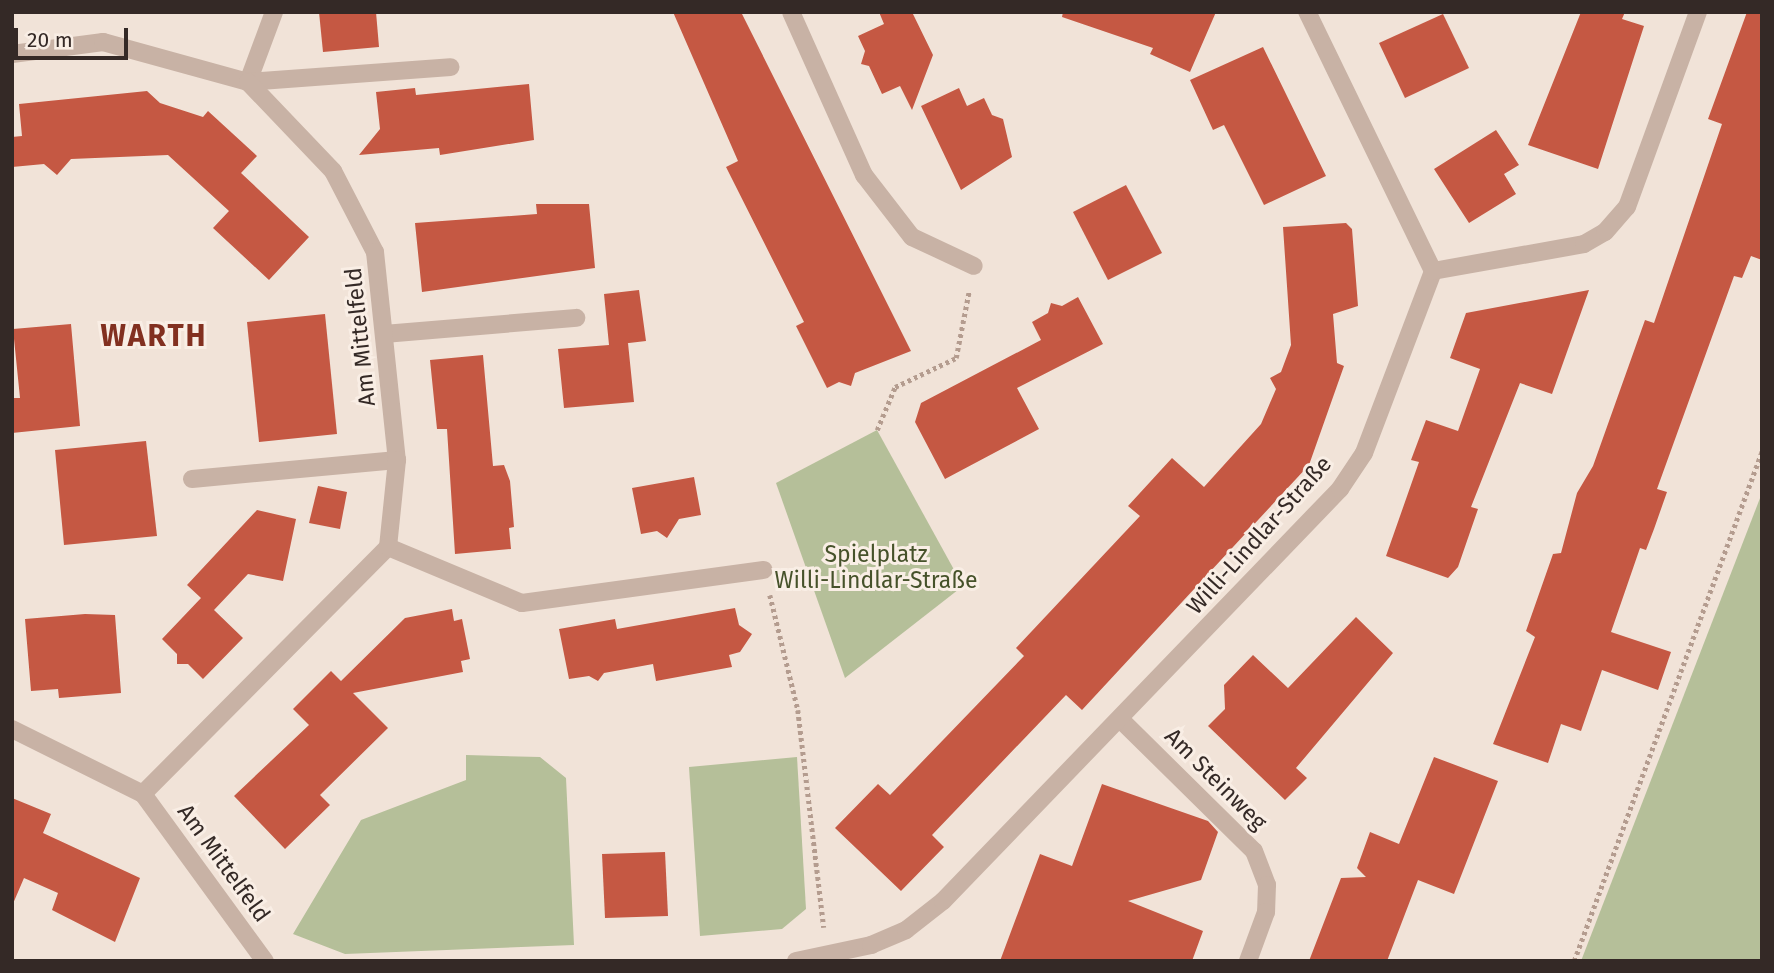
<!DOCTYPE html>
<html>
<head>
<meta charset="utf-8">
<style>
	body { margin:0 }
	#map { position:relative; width:1774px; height:973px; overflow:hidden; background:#f1e3d8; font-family:"Fira Sans",sans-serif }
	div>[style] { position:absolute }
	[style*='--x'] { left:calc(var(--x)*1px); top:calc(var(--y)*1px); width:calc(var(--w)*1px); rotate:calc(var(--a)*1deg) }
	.green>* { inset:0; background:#b5bf99 }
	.building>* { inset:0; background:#c55843 }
	.path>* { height:4.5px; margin-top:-2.25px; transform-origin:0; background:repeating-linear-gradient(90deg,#b49c8f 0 3.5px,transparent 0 7px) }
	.service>* { height:18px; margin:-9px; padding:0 9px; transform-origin:9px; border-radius:9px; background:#c8b2a5 }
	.minor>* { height:18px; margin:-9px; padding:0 9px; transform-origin:9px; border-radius:9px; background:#c8b2a5 }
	span { translate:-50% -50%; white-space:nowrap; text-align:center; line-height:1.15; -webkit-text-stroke:6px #f9eee5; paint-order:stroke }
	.street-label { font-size:23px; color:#342926 }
	.park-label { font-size:23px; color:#46522a }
	.district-label { font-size:30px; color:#823020; font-weight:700; letter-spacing:2px }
	.frame { position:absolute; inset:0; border:14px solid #342926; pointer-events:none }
	.scale { position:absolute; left:14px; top:28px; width:114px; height:32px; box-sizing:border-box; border:4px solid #342926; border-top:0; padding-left:9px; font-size:21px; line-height:24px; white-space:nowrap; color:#342926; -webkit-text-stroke:5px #f9eee5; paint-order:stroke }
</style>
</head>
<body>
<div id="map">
	<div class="green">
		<div style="clip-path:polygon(877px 430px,963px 586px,845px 678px,776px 483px)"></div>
		<div style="clip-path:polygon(1762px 493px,1762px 961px,1581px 961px)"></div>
		<div style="clip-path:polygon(466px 755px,540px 757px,566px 778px,574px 945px,345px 954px,293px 934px,361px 820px,466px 780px)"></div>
		<div style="clip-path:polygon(797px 757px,806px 909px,782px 929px,700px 936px,689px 767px)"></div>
	</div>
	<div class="building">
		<div style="clip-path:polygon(319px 12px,376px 12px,379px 47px,323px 52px)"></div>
		<div style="clip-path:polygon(673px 12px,741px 12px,911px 351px,855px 373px,851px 386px,839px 382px,827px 388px,796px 326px,804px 322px,726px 167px,738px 161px)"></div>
		<div style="clip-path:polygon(879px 12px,912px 12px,933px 55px,912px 110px,900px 86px,882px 94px,869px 66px,861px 64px,865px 51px,858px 36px,884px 24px)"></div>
		<div style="clip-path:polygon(1063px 12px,1216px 12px,1190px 72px,1150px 54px,1153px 48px,1062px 17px)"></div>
		<div style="clip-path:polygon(1581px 12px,1625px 12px,1622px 19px,1644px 26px,1598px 169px,1528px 145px)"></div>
		<div style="clip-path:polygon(1747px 12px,1762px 12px,1762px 260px,1751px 256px,1742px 278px,1734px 276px,1657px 489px,1667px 492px,1654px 529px,1646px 550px,1640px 548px,1611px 632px,1671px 652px,1658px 690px,1602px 670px,1581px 731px,1561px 724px,1548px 763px,1493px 744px,1535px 637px,1526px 631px,1553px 554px,1561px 553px,1577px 493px,1593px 466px,1645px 320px,1654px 323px,1722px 124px,1708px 119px)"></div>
		<div style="clip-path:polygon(1443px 14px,1469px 68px,1405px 98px,1379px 43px)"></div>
		<div style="clip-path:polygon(1263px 47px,1326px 176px,1264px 205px,1224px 125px,1213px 130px,1190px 80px)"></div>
		<div style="clip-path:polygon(529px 84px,534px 140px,440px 155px,439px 148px,359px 155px,380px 129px,376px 92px,415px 88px,416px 95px)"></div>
		<div style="clip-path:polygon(959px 88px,967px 106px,984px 98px,992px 115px,1003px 119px,1012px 157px,961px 190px,921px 106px)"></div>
		<div style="clip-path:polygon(147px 91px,160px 103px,203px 117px,208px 111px,257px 156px,241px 173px,309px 237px,269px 280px,213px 228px,229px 211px,168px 155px,71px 159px,57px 175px,44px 164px,12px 167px,12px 137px,22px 136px,19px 104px)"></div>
		<div style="clip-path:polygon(1496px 130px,1519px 165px,1504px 174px,1516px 194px,1469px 223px,1434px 169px)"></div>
		<div style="clip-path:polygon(1126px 185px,1162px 253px,1108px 280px,1073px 212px)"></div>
		<div style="clip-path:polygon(536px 204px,589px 204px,595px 268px,422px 292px,415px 223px,537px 214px)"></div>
		<div style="clip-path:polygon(1346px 223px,1352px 229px,1358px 306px,1333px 314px,1337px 363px,1344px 366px,1309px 465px,1082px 710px,1066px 695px,997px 767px,932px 835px,944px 847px,901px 891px,835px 828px,878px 784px,890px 795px,1024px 656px,1016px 648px,1140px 516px,1128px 506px,1172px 458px,1204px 487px,1261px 424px,1276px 389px,1270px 378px,1281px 372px,1291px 345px,1283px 227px)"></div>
		<div style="clip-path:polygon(639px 290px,646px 341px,612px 345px,628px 343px,634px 402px,564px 408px,558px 349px,609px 345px,604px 294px)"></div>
		<div style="clip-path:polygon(1589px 290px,1552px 394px,1520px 383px,1471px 507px,1478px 509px,1458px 567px,1448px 578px,1386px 556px,1419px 462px,1411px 460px,1426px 420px,1458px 431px,1480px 369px,1450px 358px,1466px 313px)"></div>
		<div style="clip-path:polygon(1078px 297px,1103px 344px,1017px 388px,1039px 429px,945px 479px,915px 422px,921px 403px,1041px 340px,1032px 322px,1048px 313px,1051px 303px,1062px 306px)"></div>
		<div style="clip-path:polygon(325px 314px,337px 434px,259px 442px,247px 322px)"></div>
		<div style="clip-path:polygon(71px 324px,80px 426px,12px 433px,12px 398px,20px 398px,13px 329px)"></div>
		<div style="clip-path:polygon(483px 355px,493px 466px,504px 465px,510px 481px,514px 527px,509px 528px,511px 549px,455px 554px,447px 429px,437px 429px,430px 360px)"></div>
		<div style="clip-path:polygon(146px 441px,157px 536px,64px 545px,55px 450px)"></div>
		<div style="clip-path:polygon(694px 477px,701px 515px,679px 519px,667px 538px,657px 531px,641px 534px,632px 488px)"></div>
		<div style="clip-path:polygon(318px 486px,347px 492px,340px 529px,309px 523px)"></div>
		<div style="clip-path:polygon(257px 510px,296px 519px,283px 581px,248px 574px,214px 610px,243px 638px,203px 679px,188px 664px,177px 664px,177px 654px,162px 639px,201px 598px,187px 585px)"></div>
		<div style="clip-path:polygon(735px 608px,739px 625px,752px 634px,740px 652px,729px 655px,732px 667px,656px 681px,653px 664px,604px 673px,598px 681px,589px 676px,569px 679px,559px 629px,615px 619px,617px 629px)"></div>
		<div style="clip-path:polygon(452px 609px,454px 621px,462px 619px,470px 659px,461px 661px,463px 672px,353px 693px,388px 728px,320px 795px,330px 805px,285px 849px,234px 796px,309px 725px,293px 709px,331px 671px,341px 681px,405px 618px)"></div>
		<div style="clip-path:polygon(85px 614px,115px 615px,121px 693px,59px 698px,58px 689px,31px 691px,25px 619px)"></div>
		<div style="clip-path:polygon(1356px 617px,1393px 653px,1296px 768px,1307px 778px,1285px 800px,1208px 726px,1225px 709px,1224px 685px,1253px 655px,1288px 688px)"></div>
		<div style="clip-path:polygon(1434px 757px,1498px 781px,1454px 894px,1418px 880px,1387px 961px,1309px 961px,1341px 878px,1366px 877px,1357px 868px,1370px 832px,1399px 844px)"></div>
		<div style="clip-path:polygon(1102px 784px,1208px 821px,1218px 832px,1201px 880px,1128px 901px,1203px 931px,1192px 961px,1000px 961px,1040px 854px,1072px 866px)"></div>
		<div style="clip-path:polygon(12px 798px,51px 814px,43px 833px,140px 878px,115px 942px,52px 910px,58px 893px,24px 878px,12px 906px)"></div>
		<div style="clip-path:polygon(665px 852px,668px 916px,605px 918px,602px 854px)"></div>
	</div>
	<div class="path">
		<div style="--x:877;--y:430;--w:47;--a:-67.3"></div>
		<div style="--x:895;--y:387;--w:68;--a:-25.4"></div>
		<div style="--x:956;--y:358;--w:68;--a:-79"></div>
		<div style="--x:770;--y:595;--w:118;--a:76.3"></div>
		<div style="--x:798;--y:710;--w:219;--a:83.2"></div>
		<div style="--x:1574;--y:961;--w:544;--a:-69.76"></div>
	</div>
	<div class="service">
		<div style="--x:274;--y:12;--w:75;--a:110.4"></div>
		<div style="--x:248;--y:82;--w:203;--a:-4.2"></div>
		<div style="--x:384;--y:334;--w:193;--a:-4.8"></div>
		<div style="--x:192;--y:479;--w:206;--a:-5.3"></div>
	</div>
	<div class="minor">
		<div style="--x:791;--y:12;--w:179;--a:65.9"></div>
		<div style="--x:864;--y:175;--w:78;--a:52.3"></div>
		<div style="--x:912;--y:237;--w:68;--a:25.1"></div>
		<div style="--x:12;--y:54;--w:92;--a:-7.5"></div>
		<div style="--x:103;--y:42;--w:150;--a:15.4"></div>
		<div style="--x:248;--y:82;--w:123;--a:46.3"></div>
		<div style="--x:333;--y:171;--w:91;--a:62.6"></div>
		<div style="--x:375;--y:252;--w:209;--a:84"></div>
		<div style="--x:397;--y:460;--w:87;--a:95.9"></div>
		<div style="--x:388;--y:547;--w:348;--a:134.8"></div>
		<div style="--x:1433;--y:271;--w:153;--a:-10.1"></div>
		<div style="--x:1584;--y:244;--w:24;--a:-30"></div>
		<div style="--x:1605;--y:232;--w:33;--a:-49"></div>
		<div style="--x:1627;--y:207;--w:208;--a:-70"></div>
		<div style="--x:388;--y:547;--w:145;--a:22.7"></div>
		<div style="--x:522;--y:603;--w:244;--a:-7.8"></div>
		<div style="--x:1122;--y:721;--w:185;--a:44.6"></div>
		<div style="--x:1254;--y:851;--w:36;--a:69"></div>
		<div style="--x:1267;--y:885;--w:27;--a:92"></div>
		<div style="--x:1266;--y:912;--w:52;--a:110.2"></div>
		<div style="--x:12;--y:729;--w:146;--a:26.4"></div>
		<div style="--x:143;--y:794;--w:207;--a:53.9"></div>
		<div style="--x:796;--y:961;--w:77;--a:-12"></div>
		<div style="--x:871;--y:945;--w:38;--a:-23"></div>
		<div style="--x:906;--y:930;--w:47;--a:-38.1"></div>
		<div style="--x:943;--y:901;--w:572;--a:-46.06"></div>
		<div style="--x:1340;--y:489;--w:43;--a:-56.3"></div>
		<div style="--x:1364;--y:453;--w:195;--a:-69.2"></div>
		<div style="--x:1433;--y:271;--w:288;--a:-115.9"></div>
	</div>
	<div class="street-label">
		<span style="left:360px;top:337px;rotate:-96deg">Am Mittelfeld</span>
		<span style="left:1259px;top:535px;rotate:-48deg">Willi-Lindlar-Straße</span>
		<span style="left:1216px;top:779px;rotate:45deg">Am Steinweg</span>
		<span style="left:224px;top:863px;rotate:54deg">Am Mittelfeld</span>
	</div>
	<div class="park-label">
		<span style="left:876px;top:567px">Spielplatz<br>Willi-Lindlar-Straße</span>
	</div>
	<div class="district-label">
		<span style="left:154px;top:336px">WARTH</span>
	</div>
	<div class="frame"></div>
	<div class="scale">20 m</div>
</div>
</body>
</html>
